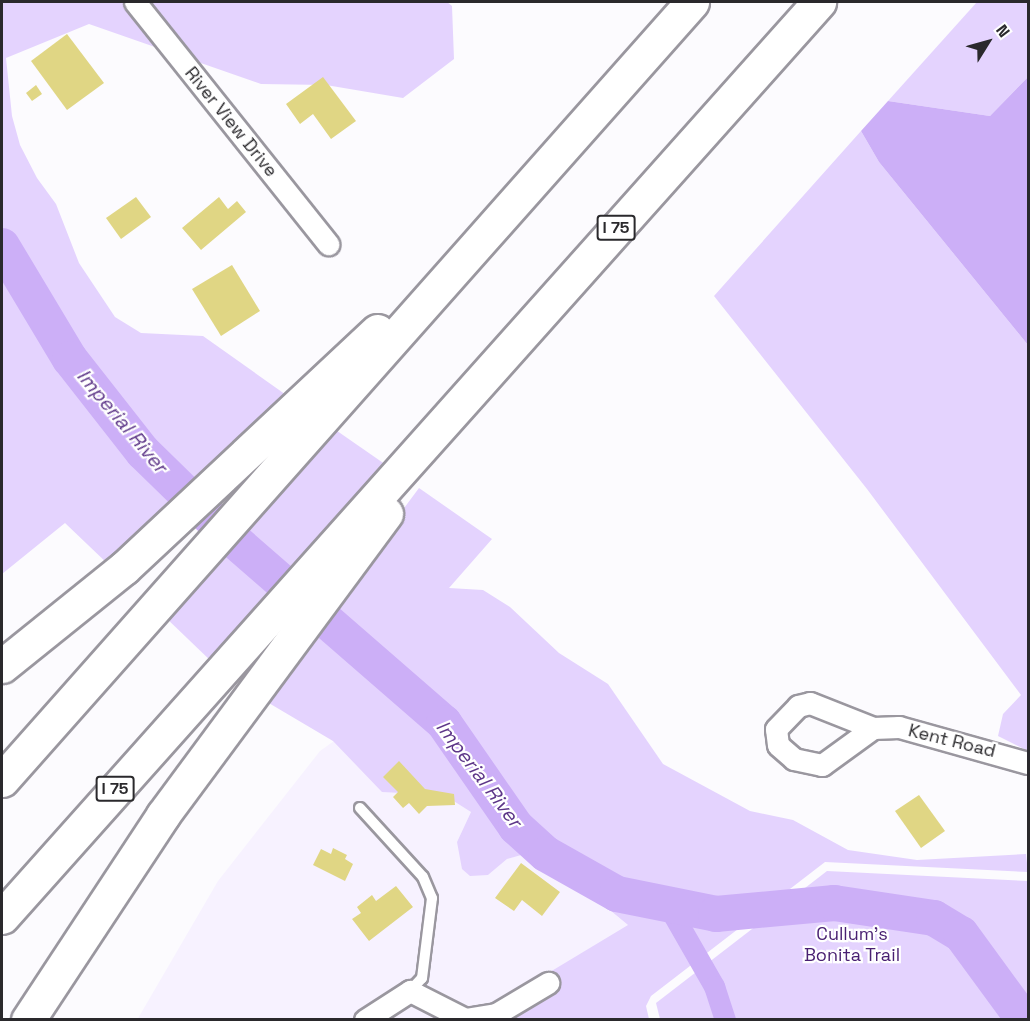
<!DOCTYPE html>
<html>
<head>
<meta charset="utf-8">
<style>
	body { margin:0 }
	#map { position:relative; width:1030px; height:1021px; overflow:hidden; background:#fcfbfe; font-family:"Space Grotesk",sans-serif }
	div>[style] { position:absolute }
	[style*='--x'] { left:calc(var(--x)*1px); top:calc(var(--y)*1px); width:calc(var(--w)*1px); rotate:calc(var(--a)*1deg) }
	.built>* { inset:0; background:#f7f2ff }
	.green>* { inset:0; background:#e4d3fe }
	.water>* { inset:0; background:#ccaff7 }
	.canal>* { height:21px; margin:-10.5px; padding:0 10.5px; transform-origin:10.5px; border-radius:10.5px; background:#ccaff7 }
	.river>* { height:36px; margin:-18px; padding:0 18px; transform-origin:18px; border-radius:18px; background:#ccaff7 }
	.building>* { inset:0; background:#e0d684 }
	.roads { filter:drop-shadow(2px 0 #9a979f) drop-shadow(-2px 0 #9a979f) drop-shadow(0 2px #9a979f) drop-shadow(0 -2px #9a979f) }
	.service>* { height:10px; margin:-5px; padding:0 5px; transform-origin:5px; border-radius:5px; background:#fff }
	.minor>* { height:21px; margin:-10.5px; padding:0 10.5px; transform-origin:10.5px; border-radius:10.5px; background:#fff }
	.motorway>* { height:33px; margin:-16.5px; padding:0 16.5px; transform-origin:16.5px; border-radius:16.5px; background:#fff }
	span { translate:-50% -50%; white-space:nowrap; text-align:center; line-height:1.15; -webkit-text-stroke:4.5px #fff; paint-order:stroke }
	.shield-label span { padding:2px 4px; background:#fff; border:2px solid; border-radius:4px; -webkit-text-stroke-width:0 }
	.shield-label { font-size:16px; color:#2a292c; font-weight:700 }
	.street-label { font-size:18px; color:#2a292c }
	.park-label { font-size:18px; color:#492072 }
	.water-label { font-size:20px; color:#5d3688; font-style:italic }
	.frame { position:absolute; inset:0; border:3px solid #2a292c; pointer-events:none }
	.north { position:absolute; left:958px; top:12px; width:60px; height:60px; -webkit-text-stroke:4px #fff; paint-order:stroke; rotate:53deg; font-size:16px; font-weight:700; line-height:24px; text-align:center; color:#2a292c }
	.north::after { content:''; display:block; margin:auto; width:21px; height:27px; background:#2a292c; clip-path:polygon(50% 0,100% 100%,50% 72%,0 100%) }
</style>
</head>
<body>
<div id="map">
	<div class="built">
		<div style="clip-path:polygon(334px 741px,414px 791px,444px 795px,471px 812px,457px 842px,488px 875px,507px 859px,525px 854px,545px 861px,576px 890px,605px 906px,629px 926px,472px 1019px,137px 1020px,218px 881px,320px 751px)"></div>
	</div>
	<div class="green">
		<div style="clip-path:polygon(2px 2px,447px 2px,452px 6px,454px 59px,403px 98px,326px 85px,261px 84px,89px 24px,6px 58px,12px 116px,20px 145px,37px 178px,56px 204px,79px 263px,115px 317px,141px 333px,203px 336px,289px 397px,110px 566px,65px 523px,2px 574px)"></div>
		<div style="clip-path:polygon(977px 2px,1028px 2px,1028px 77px,990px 116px,888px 101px)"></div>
		<div style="clip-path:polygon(861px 131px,879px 162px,1028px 345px,1028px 751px,998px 736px,1003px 714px,1021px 695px,867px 489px,714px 296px)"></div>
		<div style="clip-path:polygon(330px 426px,389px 467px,213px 663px,163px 615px)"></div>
		<div style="clip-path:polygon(419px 488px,492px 539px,449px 588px,483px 590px,510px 607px,559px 653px,608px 684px,663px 764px,750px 811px,793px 820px,848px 850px,917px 860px,1026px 854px,1028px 872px,825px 862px,651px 996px,646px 1006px,649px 1019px,472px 1019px,628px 925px,605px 906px,576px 890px,545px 861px,525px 854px,507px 859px,488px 875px,470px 876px,462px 869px,457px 842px,471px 812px,444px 795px,382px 792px,333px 741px,262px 699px)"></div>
		<div style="clip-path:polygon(827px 871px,1028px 881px,1028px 1019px,660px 1019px,656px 1003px)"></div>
	</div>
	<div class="water">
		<div style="clip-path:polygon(1028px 77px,1028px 345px,879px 162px,861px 131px,888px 101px,990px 116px)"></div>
	</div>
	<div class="canal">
		<div style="--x:667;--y:904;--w:95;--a:60.2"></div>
		<div style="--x:714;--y:986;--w:36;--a:72"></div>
	</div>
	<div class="river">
		<div style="--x:2;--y:246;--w:132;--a:59"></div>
		<div style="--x:70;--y:359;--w:118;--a:51.9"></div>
		<div style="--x:143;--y:452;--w:120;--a:44.3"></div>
		<div style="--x:229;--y:536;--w:285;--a:41"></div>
		<div style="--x:444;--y:723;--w:126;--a:55.3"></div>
		<div style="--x:516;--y:827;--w:40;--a:42"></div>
		<div style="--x:546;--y:854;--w:81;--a:29.4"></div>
		<div style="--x:617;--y:894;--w:101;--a:11.4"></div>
		<div style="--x:716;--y:914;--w:119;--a:-5.3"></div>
		<div style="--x:834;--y:903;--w:101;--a:8.5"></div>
		<div style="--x:934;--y:918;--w:31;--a:31"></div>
		<div style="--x:961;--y:934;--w:107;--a:53.8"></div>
	</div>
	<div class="building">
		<div style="clip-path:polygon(67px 34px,104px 83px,67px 110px,31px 61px)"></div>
		<div style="clip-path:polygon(323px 77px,356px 121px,331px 139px,313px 114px,300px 124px,286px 104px)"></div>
		<div style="clip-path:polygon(36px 85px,42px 94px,32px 101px,26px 93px)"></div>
		<div style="clip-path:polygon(136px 197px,151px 217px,121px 239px,106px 218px)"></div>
		<div style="clip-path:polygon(219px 197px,228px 209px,237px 201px,246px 212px,201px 250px,182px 228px)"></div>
		<div style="clip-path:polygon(232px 265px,260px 311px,221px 336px,192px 289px)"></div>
		<div style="clip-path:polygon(399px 761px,425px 789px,454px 794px,455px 805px,427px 806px,419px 814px,409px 803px,403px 808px,393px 797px,398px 792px,383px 777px)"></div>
		<div style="clip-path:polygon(919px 795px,945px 831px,921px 848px,895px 811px)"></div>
		<div style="clip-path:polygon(333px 848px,347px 855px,345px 859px,353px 864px,345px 881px,313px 865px,321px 849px,331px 854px)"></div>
		<div style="clip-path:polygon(521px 863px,560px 892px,542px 916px,522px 900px,514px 911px,495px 898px)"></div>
		<div style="clip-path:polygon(396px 886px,413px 907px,369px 941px,352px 919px,361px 913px,357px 907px,372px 895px,376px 901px)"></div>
	</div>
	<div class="roads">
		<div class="service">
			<div style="--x:360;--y:808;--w:93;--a:47.6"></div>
			<div style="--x:423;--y:877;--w:23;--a:67"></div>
			<div style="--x:432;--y:898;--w:81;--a:97.1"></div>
			<div style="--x:422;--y:978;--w:18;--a:133"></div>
		</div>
		<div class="minor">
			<div style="--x:135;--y:2;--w:310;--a:51.4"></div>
			<div style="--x:873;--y:728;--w:63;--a:144"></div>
			<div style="--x:822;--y:765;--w:29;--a:-168"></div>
			<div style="--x:794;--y:759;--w:21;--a:-139"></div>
			<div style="--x:778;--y:745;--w:16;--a:-97"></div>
			<div style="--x:776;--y:729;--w:32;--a:-46"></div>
			<div style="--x:798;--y:706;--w:12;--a:-14"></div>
			<div style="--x:810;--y:703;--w:68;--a:21.6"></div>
			<div style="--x:873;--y:728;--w:26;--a:-2"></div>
			<div style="--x:899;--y:727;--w:134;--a:15.6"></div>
			<div style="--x:365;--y:1020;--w:54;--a:-32.8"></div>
			<div style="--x:410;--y:991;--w:62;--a:27"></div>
			<div style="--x:465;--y:1019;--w:31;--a:-9"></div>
			<div style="--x:496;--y:1014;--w:61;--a:-30.8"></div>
		</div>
		<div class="motorway">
			<div style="--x:2;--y:666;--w:156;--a:-38.8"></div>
			<div style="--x:124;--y:568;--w:347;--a:-43.1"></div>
			<div style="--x:2;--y:780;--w:1040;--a:-48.43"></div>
			<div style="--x:2;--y:917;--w:1227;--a:-48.24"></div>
			<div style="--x:28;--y:1020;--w:245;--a:-56.6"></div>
			<div style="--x:163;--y:815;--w:375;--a:-53.5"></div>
		</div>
	</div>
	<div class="shield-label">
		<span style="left:616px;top:228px">I 75</span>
		<span style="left:115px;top:789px">I 75</span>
	</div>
	<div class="street-label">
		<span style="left:231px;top:122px;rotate:51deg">River View Drive</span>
		<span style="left:952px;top:741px;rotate:14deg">Kent Road</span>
	</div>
	<div class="park-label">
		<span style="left:852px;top:945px">Cullum's<br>Bonita Trail</span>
	</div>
	<div class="water-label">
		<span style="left:122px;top:421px;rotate:50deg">Imperial River</span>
		<span style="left:479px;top:774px;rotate:53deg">Imperial River</span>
	</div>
	<div class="frame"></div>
	<div class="north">N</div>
</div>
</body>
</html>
